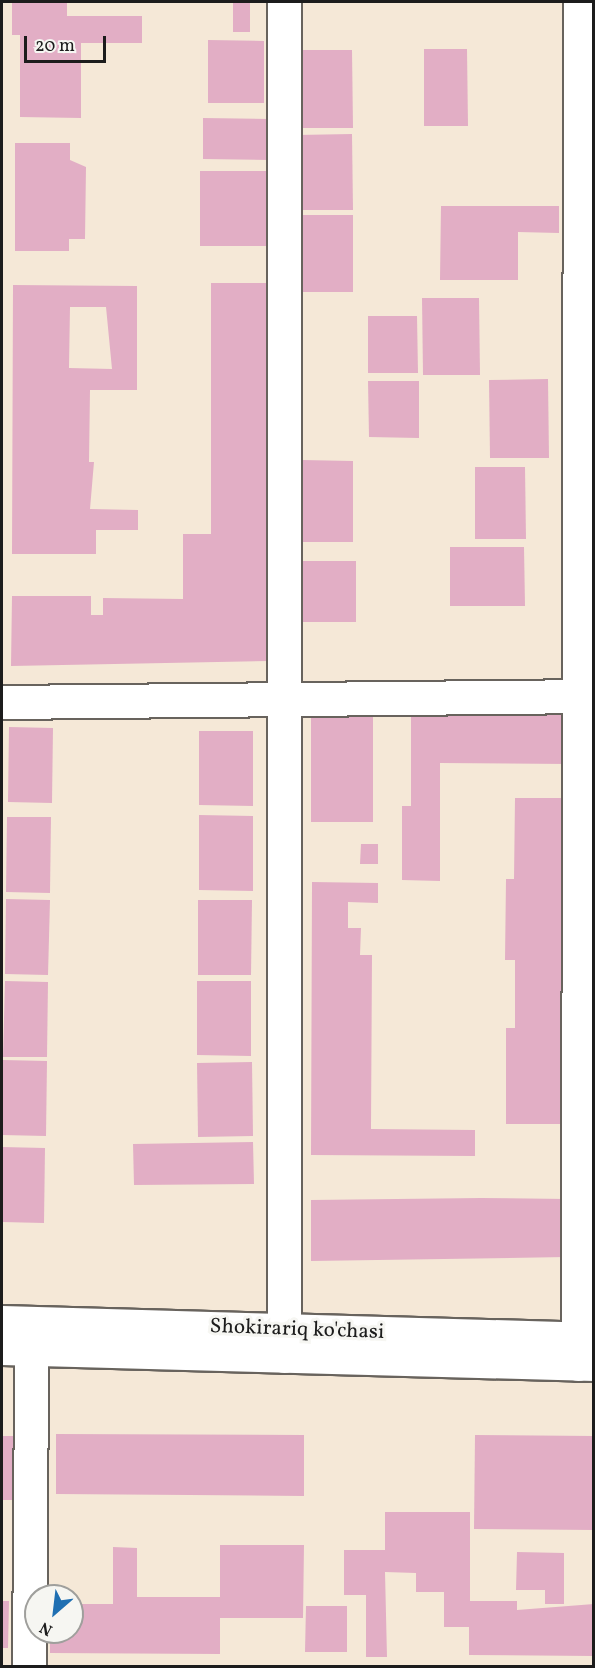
<!DOCTYPE html>
<html>
<head>
<meta charset="utf-8">
<style>
	body { margin:0 }
	#map { position:relative; width:595px; height:1668px; overflow:hidden; background:#f5e8d7; font-family:Vollkorn,serif }
	div>[style] { position:absolute }
	[style*='--x'] { left:calc(var(--x)*1px); top:calc(var(--y)*1px); width:calc(var(--w)*1px); rotate:calc(var(--a)*1deg) }
	.building>* { inset:0; background:#e2aec5 }
	.roads { filter:drop-shadow(2px 0 #68635d) drop-shadow(-2px 0 #68635d) drop-shadow(0 2px #68635d) drop-shadow(0 -2px #68635d) }
	.minor>* { height:33px; margin:-16.5px; padding:0 16.5px; transform-origin:16.5px; border-radius:16.5px; background:#fff }
	.major>* { height:33px; margin:-16.5px; padding:0 16.5px; transform-origin:16.5px; border-radius:16.5px; background:#fff }
	span { translate:-50% -50%; white-space:nowrap; text-align:center; line-height:1.15; -webkit-text-stroke:6px #f6f6f2; paint-order:stroke }
	.street-label { font-size:21px; color:#1c1c1c }
	.frame { position:absolute; inset:0; border:3px solid #1c1c1c; pointer-events:none }
	.north { position:absolute; left:24px; top:1584px; width:60px; height:60px; box-sizing:border-box; background:#f6f6f2; border:2px solid #9f9f9c; border-radius:50%; rotate:208deg; font-size:16px; font-weight:700; line-height:24px; text-align:center; color:#1c1c1c }
	.north::after { content:''; display:block; margin:auto; width:21px; height:27px; background:#1f6fb2; clip-path:polygon(50% 0,100% 100%,50% 72%,0 100%) }
	.scale { position:absolute; left:24px; top:36px; width:82px; height:27px; box-sizing:border-box; border:3px solid #1c1c1c; border-top:0; padding-left:8px; font-size:18px; line-height:21px; white-space:nowrap; color:#1c1c1c; -webkit-text-stroke:4px #f6f6f2; paint-order:stroke }
</style>
</head>
<body>
<div id="map">
	<div class="building">
		<div style="clip-path:polygon(12px 2px,67px 2px,67px 16px,142px 16px,142px 43px,81px 43px,81px 118px,20px 117px,20px 35px,12px 35px)"></div>
		<div style="clip-path:polygon(233px 2px,250px 2px,250px 32px,233px 32px)"></div>
		<div style="clip-path:polygon(208px 40px,264px 41px,264px 103px,208px 103px)"></div>
		<div style="clip-path:polygon(424px 49px,467px 49px,468px 126px,424px 126px)"></div>
		<div style="clip-path:polygon(297px 50px,352px 50px,353px 128px,297px 128px)"></div>
		<div style="clip-path:polygon(203px 118px,269px 119px,269px 160px,203px 159px)"></div>
		<div style="clip-path:polygon(352px 134px,353px 210px,298px 210px,297px 135px)"></div>
		<div style="clip-path:polygon(15px 143px,70px 143px,70px 160px,86px 167px,85px 239px,69px 239px,69px 251px,15px 251px)"></div>
		<div style="clip-path:polygon(200px 171px,273px 171px,273px 246px,200px 246px)"></div>
		<div style="clip-path:polygon(441px 206px,559px 206px,559px 233px,518px 232px,518px 280px,440px 280px)"></div>
		<div style="clip-path:polygon(298px 215px,353px 215px,353px 292px,299px 292px)"></div>
		<div style="clip-path:polygon(211px 283px,269px 283px,268px 661px,11px 666px,12px 596px,91px 596px,91px 615px,103px 615px,103px 598px,183px 599px,183px 534px,211px 534px)"></div>
		<div style="clip-path:polygon(evenodd,13px 285px,137px 286px,137px 390px,90px 390px,89px 462px,94px 462px,90px 509px,138px 510px,138px 530px,96px 530px,96px 554px,12px 554px,13px 285px,70px 307px,106px 307px,112px 369px,69px 368px,70px 307px)"></div>
		<div style="clip-path:polygon(422px 298px,479px 298px,480px 375px,423px 375px)"></div>
		<div style="clip-path:polygon(368px 316px,417px 316px,418px 373px,368px 373px)"></div>
		<div style="clip-path:polygon(548px 379px,549px 458px,490px 458px,489px 380px)"></div>
		<div style="clip-path:polygon(368px 381px,419px 381px,419px 438px,369px 437px)"></div>
		<div style="clip-path:polygon(302px 460px,353px 461px,353px 542px,303px 542px)"></div>
		<div style="clip-path:polygon(475px 467px,525px 467px,526px 539px,475px 539px)"></div>
		<div style="clip-path:polygon(450px 547px,524px 547px,525px 606px,450px 606px)"></div>
		<div style="clip-path:polygon(302px 561px,356px 561px,356px 622px,302px 622px)"></div>
		<div style="clip-path:polygon(436px 710px,568px 710px,568px 764px,440px 763px,440px 881px,402px 880px,402px 806px,411px 806px,411px 715px,436px 715px)"></div>
		<div style="clip-path:polygon(311px 711px,373px 711px,373px 822px,311px 822px)"></div>
		<div style="clip-path:polygon(9px 727px,53px 728px,52px 803px,8px 802px)"></div>
		<div style="clip-path:polygon(199px 731px,253px 731px,253px 806px,199px 805px)"></div>
		<div style="clip-path:polygon(515px 798px,569px 798px,568px 1124px,506px 1124px,506px 1028px,515px 1028px,515px 960px,505px 960px,506px 879px,514px 879px)"></div>
		<div style="clip-path:polygon(199px 815px,253px 816px,253px 891px,199px 890px)"></div>
		<div style="clip-path:polygon(7px 817px,51px 817px,50px 893px,6px 892px)"></div>
		<div style="clip-path:polygon(361px 844px,378px 844px,378px 864px,360px 864px)"></div>
		<div style="clip-path:polygon(312px 882px,378px 883px,378px 903px,348px 902px,348px 928px,361px 928px,360px 955px,372px 955px,371px 1129px,475px 1130px,475px 1156px,311px 1155px)"></div>
		<div style="clip-path:polygon(6px 899px,50px 900px,48px 975px,5px 974px)"></div>
		<div style="clip-path:polygon(198px 900px,252px 900px,251px 975px,198px 975px)"></div>
		<div style="clip-path:polygon(5px 981px,48px 982px,47px 1057px,3px 1057px)"></div>
		<div style="clip-path:polygon(197px 981px,251px 981px,251px 1056px,197px 1055px)"></div>
		<div style="clip-path:polygon(3px 1060px,47px 1061px,46px 1136px,2px 1135px)"></div>
		<div style="clip-path:polygon(252px 1062px,253px 1136px,198px 1137px,197px 1063px)"></div>
		<div style="clip-path:polygon(253px 1142px,254px 1184px,134px 1185px,133px 1144px)"></div>
		<div style="clip-path:polygon(2px 1147px,45px 1148px,44px 1223px,2px 1222px)"></div>
		<div style="clip-path:polygon(481px 1198px,567px 1199px,566px 1257px,311px 1261px,311px 1200px)"></div>
		<div style="clip-path:polygon(56px 1434px,304px 1435px,304px 1496px,56px 1494px)"></div>
		<div style="clip-path:polygon(475px 1435px,594px 1436px,594px 1530px,474px 1529px)"></div>
		<div style="clip-path:polygon(2px 1436px,14px 1436px,14px 1500px,2px 1500px)"></div>
		<div style="clip-path:polygon(385px 1512px,470px 1512px,470px 1601px,517px 1601px,517px 1610px,594px 1604px,594px 1656px,469px 1655px,469px 1627px,444px 1627px,444px 1592px,416px 1592px,416px 1573px,385px 1572px,387px 1657px,366px 1657px,366px 1595px,344px 1595px,344px 1550px,385px 1550px)"></div>
		<div style="clip-path:polygon(220px 1545px,304px 1545px,303px 1618px,220px 1618px,220px 1654px,50px 1653px,50px 1632px,72px 1632px,72px 1604px,113px 1604px,113px 1547px,137px 1548px,137px 1597px,220px 1597px)"></div>
		<div style="clip-path:polygon(517px 1552px,564px 1553px,564px 1604px,545px 1604px,545px 1590px,516px 1590px)"></div>
		<div style="clip-path:polygon(2px 1601px,9px 1601px,8px 1648px,2px 1648px)"></div>
		<div style="clip-path:polygon(306px 1606px,347px 1606px,347px 1652px,305px 1652px)"></div>
	</div>
	<div class="roads">
		<div class="minor">
			<div style="--x:2;--y:702;--w:592;--a:-0.58"></div>
			<div style="--x:284;--y:1356;--w:1354;--a:-90"></div>
			<div style="--x:578;--y:1364;--w:1362;--a:-89.92"></div>
			<div style="--x:29;--y:1666;--w:317;--a:-89.6"></div>
		</div>
		<div class="major">
			<div style="--x:2;--y:1322;--w:592;--a:1.64"></div>
			<div style="--x:2;--y:1348;--w:592;--a:1.55"></div>
		</div>
	</div>
	<div class="street-label">
		<span style="left:297px;top:1330px;rotate:2deg">Shokirariq ko'chasi</span>
	</div>
	<div class="frame"></div>
	<div class="north">N</div>
	<div class="scale">20 m</div>
</div>
</body>
</html>
